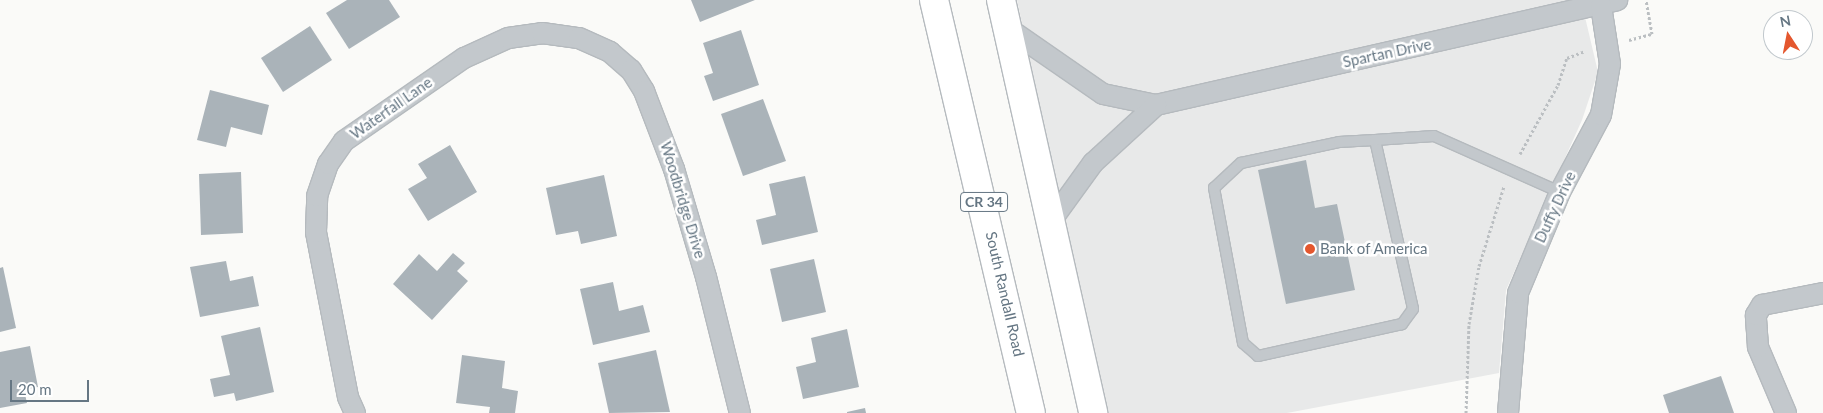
<!DOCTYPE html>
<html>
<head>
<meta charset="utf-8">
<style>
	body { margin:0 }
	#map { position:relative; width:1823px; height:413px; overflow:hidden; background:#fafaf8; font-family:Lato,sans-serif }
	div>[style] { position:absolute }
	[style*='--x'] { left:calc(var(--x)*1px); top:calc(var(--y)*1px); width:calc(var(--w)*1px); rotate:calc(var(--a)*1deg) }
	.built>* { inset:0; background:#e8e9e9 }
	.building>* { inset:0; background:#aab3b9 }
	.path>* { height:3px; margin-top:-1.5px; transform-origin:0; background:repeating-linear-gradient(90deg,#bbbfc2 0 2.5px,transparent 0 5px) }
	.roads { filter:drop-shadow(1px 0 #b5babe) drop-shadow(-1px 0 #b5babe) drop-shadow(0 1px #b5babe) drop-shadow(0 -1px #b5babe) }
	.lane>* { height:10px; margin:-5px; padding:0 5px; transform-origin:5px; border-radius:5px; background:#c3c8cc }
	.street>* { height:20px; margin:-10px; padding:0 10px; transform-origin:10px; border-radius:10px; background:#c3c8cc }
	.primary>* { height:28px; margin:-14px; padding:0 14px; transform-origin:14px; border-radius:14px; background:#fff }
	.dots>* { width:14px; height:14px; translate:-50% -50%; box-sizing:border-box; border:2px solid #fff; border-radius:50% }
	span { translate:-50% -50%; white-space:nowrap; text-align:center; line-height:1.15; -webkit-text-stroke:5px #fff; paint-order:stroke }
	.shield-label span { padding:1px 4px; background:#fff; border:1px solid; border-radius:4px; -webkit-text-stroke-width:0 }
	.shield-label { font-size:14px; color:#657683; font-weight:700 }
	.street-label { font-size:15px; color:#657683 }
	.poi-label { font-size:15px; color:#657683 }
	.left { translate:0 -50%; text-align:left }
	.north { position:absolute; left:1763px; top:10px; width:50px; height:50px; box-sizing:border-box; background:#fff; border:1px solid #c1c8cd; border-radius:50%; rotate:349deg; font-size:14px; font-weight:700; line-height:20px; text-align:center; color:#657683 }
	.north::after { content:''; display:block; margin:auto; width:18px; height:22px; background:#e4572e; clip-path:polygon(50% 0,100% 100%,50% 72%,0 100%) }
	.scale { position:absolute; left:10px; top:380px; width:79px; height:22px; box-sizing:border-box; border:2px solid #657683; border-top:0; padding-left:6px; font-size:15px; line-height:18px; white-space:nowrap; color:#657683; -webkit-text-stroke:4px #fff; paint-order:stroke }
</style>
</head>
<body>
<div id="map">
	<div class="built">
		<div style="clip-path:polygon(1017px 0,1581px 0,1598px 72px,1582px 120px,1506px 290px,1499px 373px,1287px 413px,1106px 413px)"></div>
	</div>
	<div class="building">
		<div style="clip-path:polygon(347px 0,389px 0,400px 17px,349px 49px,326px 13px)"></div>
		<div style="clip-path:polygon(691px 0,755px 0,700px 22px)"></div>
		<div style="clip-path:polygon(310px 26px,332px 60px,283px 92px,261px 58px)"></div>
		<div style="clip-path:polygon(741px 30px,759px 85px,713px 101px,704px 76px,713px 73px,703px 43px)"></div>
		<div style="clip-path:polygon(210px 90px,269px 105px,262px 135px,231px 127px,226px 147px,197px 140px)"></div>
		<div style="clip-path:polygon(763px 99px,786px 161px,743px 176px,721px 114px)"></div>
		<div style="clip-path:polygon(450px 145px,477px 192px,428px 221px,408px 189px,427px 178px,418px 164px)"></div>
		<div style="clip-path:polygon(1306px 160px,1315px 208px,1337px 204px,1355px 290px,1286px 304px,1258px 170px)"></div>
		<div style="clip-path:polygon(241px 172px,243px 233px,201px 235px,199px 174px)"></div>
		<div style="clip-path:polygon(604px 175px,617px 236px,581px 244px,578px 231px,556px 235px,546px 188px)"></div>
		<div style="clip-path:polygon(805px 176px,818px 232px,762px 245px,756px 220px,776px 215px,769px 184px)"></div>
		<div style="clip-path:polygon(453px 253px,465px 263px,457px 271px,468px 281px,432px 320px,393px 284px,419px 254px,437px 271px)"></div>
		<div style="clip-path:polygon(814px 259px,826px 312px,782px 322px,770px 269px)"></div>
		<div style="clip-path:polygon(226px 261px,230px 281px,253px 276px,259px 306px,200px 317px,190px 267px)"></div>
		<div style="clip-path:polygon(3px 267px,16px 328px,0 332px,0 268px)"></div>
		<div style="clip-path:polygon(613px 282px,619px 311px,643px 305px,650px 332px,593px 345px,580px 289px)"></div>
		<div style="clip-path:polygon(260px 327px,274px 392px,236px 401px,234px 393px,214px 397px,210px 379px,230px 375px,221px 336px)"></div>
		<div style="clip-path:polygon(847px 329px,859px 387px,803px 399px,796px 367px,816px 362px,811px 338px)"></div>
		<div style="clip-path:polygon(30px 346px,38px 387px,24px 390px,27px 403px,0 408px,0 352px)"></div>
		<div style="clip-path:polygon(656px 350px,670px 412px,609px 413px,598px 363px)"></div>
		<div style="clip-path:polygon(462px 355px,505px 361px,502px 388px,518px 391px,515px 413px,489px 413px,490px 407px,456px 403px)"></div>
		<div style="clip-path:polygon(1721px 376px,1734px 413px,1669px 413px,1663px 395px)"></div>
		<div style="clip-path:polygon(865px 408px,866px 413px,847px 413px,847px 412px)"></div>
	</div>
	<div class="path">
		<div style="--x:1629;--y:40;--w:24;--a:-15"></div>
		<div style="--x:1652;--y:34;--w:35;--a:-100"></div>
		<div style="--x:1520;--y:154;--w:79;--a:-61.2"></div>
		<div style="--x:1558;--y:85;--w:28;--a:-72"></div>
		<div style="--x:1567;--y:58;--w:19;--a:-21"></div>
		<div style="--x:1466;--y:413;--w:89;--a:-88.1"></div>
		<div style="--x:1469;--y:324;--w:59;--a:-80.2"></div>
		<div style="--x:1479;--y:266;--w:84;--a:-72.6"></div>
	</div>
	<div class="roads">
		<div class="lane">
			<div style="--x:1375;--y:140;--w:173;--a:77.3"></div>
			<div style="--x:1413;--y:309;--w:19;--a:126"></div>
			<div style="--x:1402;--y:324;--w:148;--a:167.5"></div>
			<div style="--x:1258;--y:356;--w:20;--a:-139"></div>
			<div style="--x:1243;--y:343;--w:158;--a:-100.6"></div>
			<div style="--x:1214;--y:188;--w:37;--a:-43"></div>
			<div style="--x:1241;--y:163;--w:100;--a:-12.1"></div>
			<div style="--x:1339;--y:142;--w:36;--a:-3"></div>
			<div style="--x:1375;--y:140;--w:59;--a:-3.9"></div>
			<div style="--x:1434;--y:136;--w:138;--a:24"></div>
		</div>
		<div class="street">
			<div style="--x:1009;--y:29;--w:114;--a:34.7"></div>
			<div style="--x:1103;--y:94;--w:54;--a:11.7"></div>
			<div style="--x:1156;--y:105;--w:473;--a:-12.8"></div>
			<div style="--x:1051;--y:221;--w:72;--a:-54.1"></div>
			<div style="--x:1093;--y:163;--w:86;--a:-42.6"></div>
			<div style="--x:355;--y:413;--w:17;--a:-114"></div>
			<div style="--x:348;--y:397;--w:168;--a:-101"></div>
			<div style="--x:316;--y:232;--w:36;--a:-88"></div>
			<div style="--x:317;--y:196;--w:34;--a:-71"></div>
			<div style="--x:328;--y:164;--w:28;--a:-55"></div>
			<div style="--x:344;--y:141;--w:146;--a:-34.7"></div>
			<div style="--x:464;--y:58;--w:48;--a:-24.4"></div>
			<div style="--x:508;--y:38;--w:34;--a:-8"></div>
			<div style="--x:542;--y:33;--w:37;--a:8"></div>
			<div style="--x:579;--y:38;--w:34;--a:24"></div>
			<div style="--x:610;--y:52;--w:28;--a:41"></div>
			<div style="--x:631;--y:70;--w:25;--a:58"></div>
			<div style="--x:644;--y:91;--w:84;--a:69"></div>
			<div style="--x:674;--y:169;--w:113;--a:73.5"></div>
			<div style="--x:706;--y:277;--w:140;--a:76"></div>
			<div style="--x:1508;--y:413;--w:120;--a:-85.2"></div>
			<div style="--x:1518;--y:293;--w:109;--a:-67.4"></div>
			<div style="--x:1560;--y:192;--w:87;--a:-62"></div>
			<div style="--x:1601;--y:115;--w:52;--a:-80"></div>
			<div style="--x:1610;--y:64;--w:59;--a:-98.8"></div>
			<div style="--x:1786;--y:413;--w:72;--a:-113"></div>
			<div style="--x:1758;--y:347;--w:32;--a:-94"></div>
			<div style="--x:1756;--y:315;--w:12;--a:-59"></div>
			<div style="--x:1762;--y:305;--w:62;--a:-11.1"></div>
		</div>
		<div class="primary">
			<div style="--x:934;--y:0;--w:424;--a:76.8"></div>
			<div style="--x:1001;--y:0;--w:423;--a:77.4"></div>
		</div>
	</div>
	<div class="dots">
		<div style="left:1310px;top:249px;background:#e4572e"></div>
	</div>
	<div class="shield-label">
		<span style="left:984px;top:202px">CR 34</span>
	</div>
	<div class="street-label">
		<span style="left:1387px;top:53px;rotate:-12deg">Spartan Drive</span>
		<span style="left:391px;top:108px;rotate:-35deg">Waterfall Lane</span>
		<span style="left:683px;top:200px;rotate:73deg">Woodbridge Drive</span>
		<span style="left:1555px;top:207px;rotate:-65deg">Duffy Drive</span>
		<span style="left:1005px;top:294px;rotate:77deg">South Randall Road</span>
	</div>
	<div class="poi-label">
		<span class="left" style="left:1320px;top:249px">Bank of America</span>
	</div>
	<div class="north">N</div>
	<div class="scale">20 m</div>
</div>
</body>
</html>
